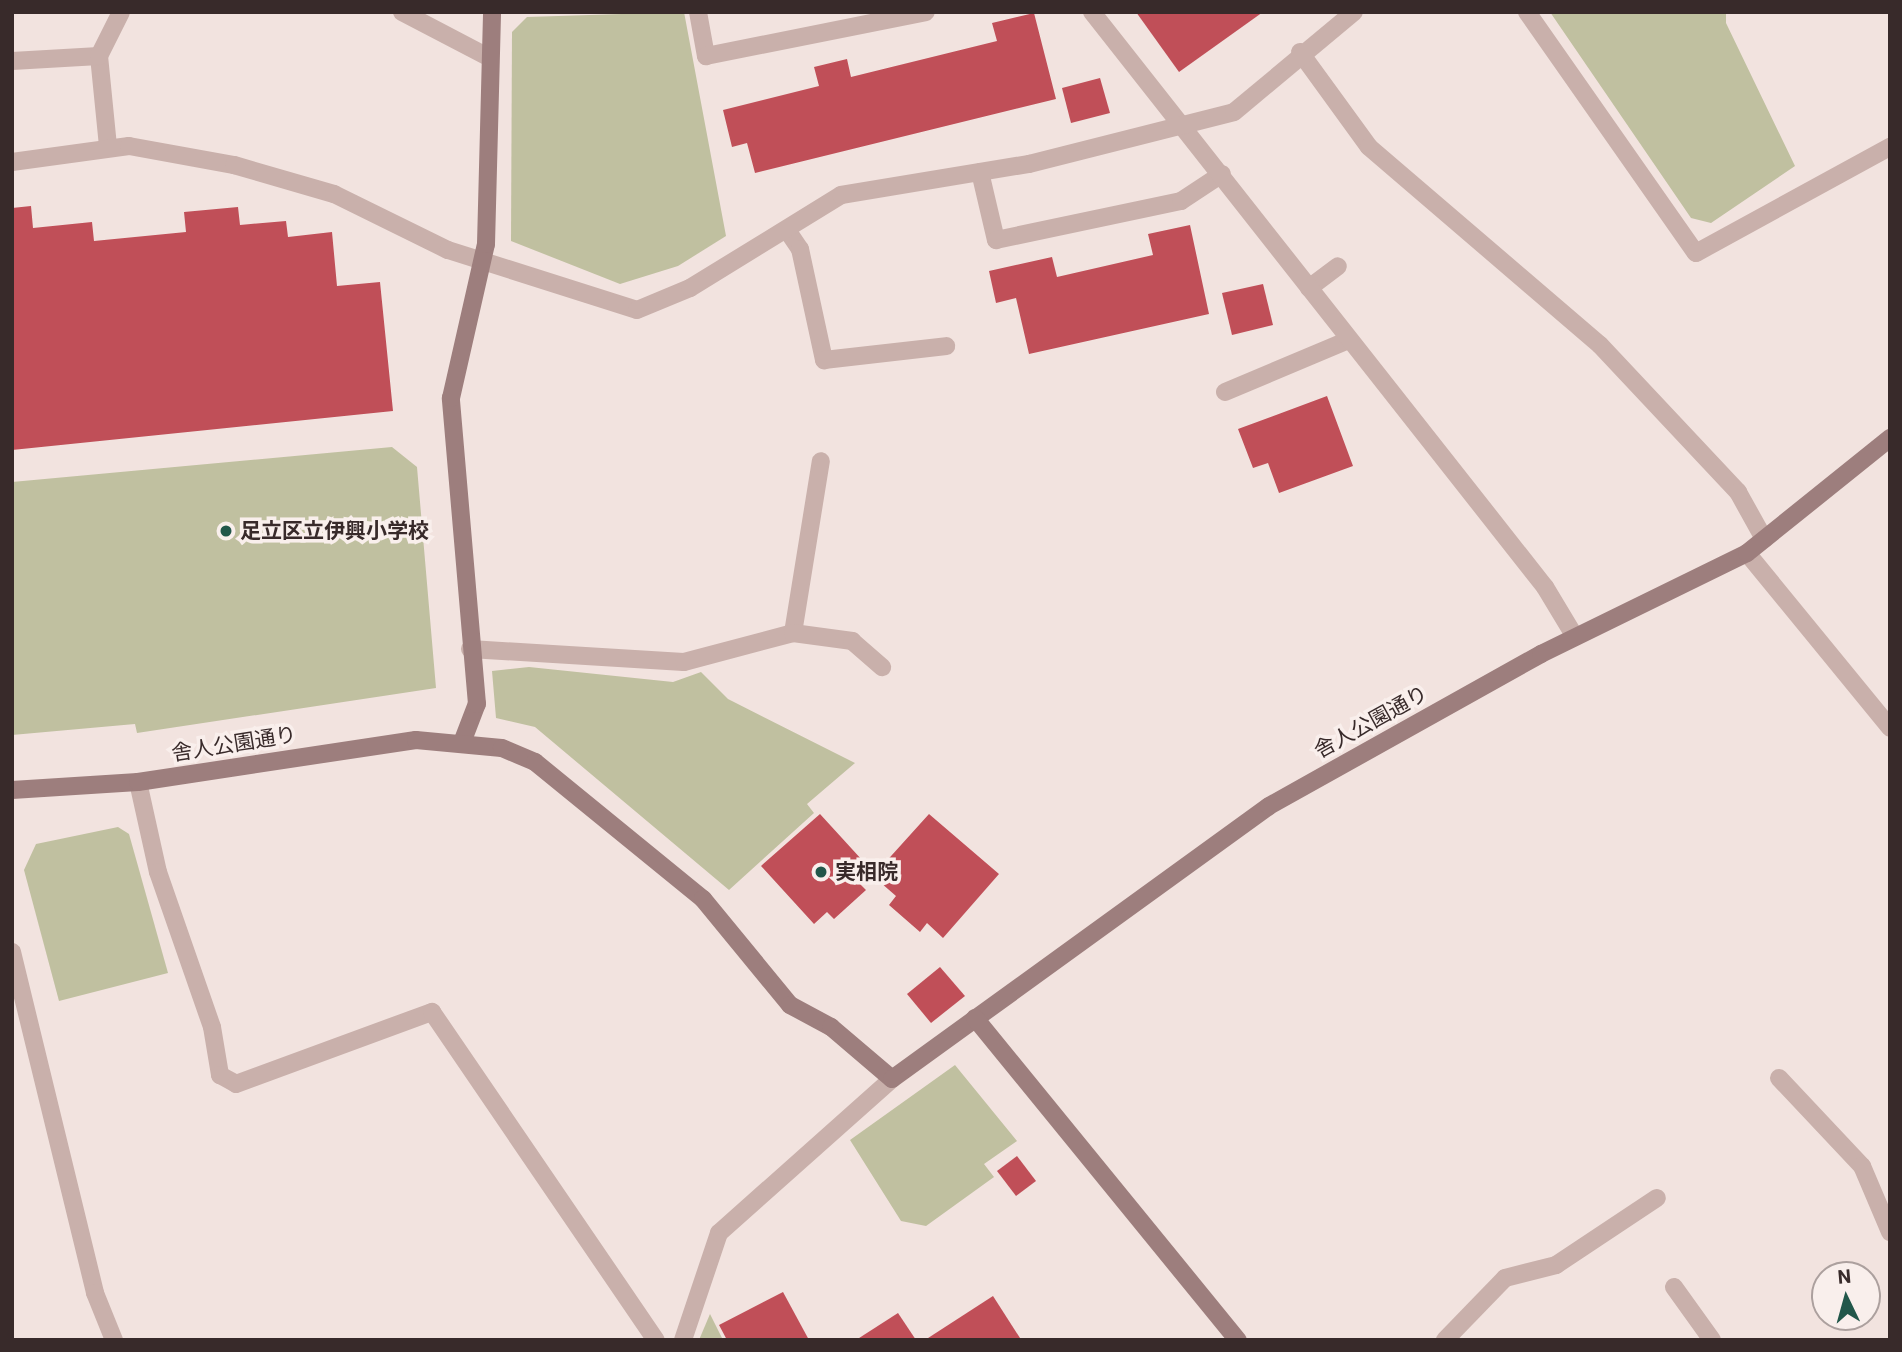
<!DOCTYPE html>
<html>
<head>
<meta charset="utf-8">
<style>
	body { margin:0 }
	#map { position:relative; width:1902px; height:1352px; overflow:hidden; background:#f2e3df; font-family:Roboto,"Noto Sans JP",sans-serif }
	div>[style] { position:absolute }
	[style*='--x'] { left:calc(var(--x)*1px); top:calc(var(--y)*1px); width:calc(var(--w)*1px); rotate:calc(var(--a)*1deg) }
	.green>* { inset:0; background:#c0c0a0 }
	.building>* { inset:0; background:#c04f58 }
	.lane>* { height:18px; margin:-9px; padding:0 9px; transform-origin:9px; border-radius:9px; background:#c9b0ab }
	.street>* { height:18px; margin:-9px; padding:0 9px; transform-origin:9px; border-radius:9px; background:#c9b0ab }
	.secondary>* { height:18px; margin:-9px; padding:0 9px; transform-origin:9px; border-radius:9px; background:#9d7e7d }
	.dots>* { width:19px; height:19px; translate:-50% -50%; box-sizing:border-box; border:4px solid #f9efec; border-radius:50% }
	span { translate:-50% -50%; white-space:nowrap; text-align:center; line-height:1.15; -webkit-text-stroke:7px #f9efec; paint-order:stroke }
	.poi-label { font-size:21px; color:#382a2a; font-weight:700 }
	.left { translate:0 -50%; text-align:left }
	.street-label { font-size:21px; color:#382a2a }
	.frame { position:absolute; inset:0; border:14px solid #382a2a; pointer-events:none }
	.north { position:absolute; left:1811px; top:1261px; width:70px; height:70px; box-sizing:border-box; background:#f9efec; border:2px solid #aca09e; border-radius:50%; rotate:355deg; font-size:19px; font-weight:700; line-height:28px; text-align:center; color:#382a2a }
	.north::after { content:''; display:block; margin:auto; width:24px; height:32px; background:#22574a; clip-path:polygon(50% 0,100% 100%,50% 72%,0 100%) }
</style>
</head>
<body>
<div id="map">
	<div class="green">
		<div style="clip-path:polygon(684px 12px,726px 236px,678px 266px,620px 284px,511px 241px,512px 32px,527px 17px)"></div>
		<div style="clip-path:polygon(1550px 12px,1726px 12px,1726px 23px,1795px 166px,1711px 223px,1691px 218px)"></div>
		<div style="clip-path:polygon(392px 447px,417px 467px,436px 688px,137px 733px,135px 724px,12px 735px,12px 482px)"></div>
		<div style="clip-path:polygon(529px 667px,673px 682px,701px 672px,728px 699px,855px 763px,807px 804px,814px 813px,729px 890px,535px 727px,496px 718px,492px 671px)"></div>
		<div style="clip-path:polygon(118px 827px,129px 834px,168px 973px,59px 1001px,24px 870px,36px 844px)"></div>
		<div style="clip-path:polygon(955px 1065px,1017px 1141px,984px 1164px,994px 1177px,926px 1226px,901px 1221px,850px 1140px)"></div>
		<div style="clip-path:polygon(710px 1314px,723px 1340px,699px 1340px)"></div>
	</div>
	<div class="building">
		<div style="clip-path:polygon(1136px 12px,1263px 12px,1179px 72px)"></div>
		<div style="clip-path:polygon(1034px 13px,1056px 99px,755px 173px,747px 143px,732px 147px,723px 110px,819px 86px,814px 67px,847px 59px,851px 77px,997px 41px,992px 23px)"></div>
		<div style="clip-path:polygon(1100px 78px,1110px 113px,1071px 123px,1062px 88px)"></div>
		<div style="clip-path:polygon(31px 206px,33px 228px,92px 222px,94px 241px,186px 232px,184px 212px,238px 207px,240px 225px,286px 221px,288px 237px,332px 232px,337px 286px,380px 282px,393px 411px,12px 450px,12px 208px)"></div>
		<div style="clip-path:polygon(1190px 225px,1209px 314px,1029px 354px,1016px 298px,996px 303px,989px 271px,1052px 257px,1057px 277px,1153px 255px,1148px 234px)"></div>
		<div style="clip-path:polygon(1263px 284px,1273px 325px,1232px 335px,1222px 293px)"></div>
		<div style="clip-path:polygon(1327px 396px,1353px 466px,1279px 493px,1268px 463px,1253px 468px,1238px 429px)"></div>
		<div style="clip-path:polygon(820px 814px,873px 872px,860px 884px,866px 890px,834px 919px,827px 912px,814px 924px,761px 866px)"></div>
		<div style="clip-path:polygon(929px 814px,999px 874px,943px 938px,927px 923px,920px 932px,889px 905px,896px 896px,873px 876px)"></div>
		<div style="clip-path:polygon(940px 967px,965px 996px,931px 1023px,907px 994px)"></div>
		<div style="clip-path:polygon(1017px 1156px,1036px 1181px,1016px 1196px,997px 1171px)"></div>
		<div style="clip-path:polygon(783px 1292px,809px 1340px,727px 1340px,719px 1325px)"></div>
		<div style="clip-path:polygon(993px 1296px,1020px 1338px,925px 1340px)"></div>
		<div style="clip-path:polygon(898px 1313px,916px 1340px,856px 1340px)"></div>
	</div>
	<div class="lane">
		<div style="--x:698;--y:12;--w:45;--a:79.7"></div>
		<div style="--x:706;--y:56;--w:224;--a:-11.3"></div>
		<div style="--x:1300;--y:52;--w:117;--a:54"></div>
		<div style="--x:1369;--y:147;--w:304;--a:40.6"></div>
		<div style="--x:1600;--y:345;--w:202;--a:46.8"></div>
		<div style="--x:1738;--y:492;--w:54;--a:61"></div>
		<div style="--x:980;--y:172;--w:70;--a:76.8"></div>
		<div style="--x:996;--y:240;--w:189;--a:-11.9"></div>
		<div style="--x:1181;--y:201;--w:49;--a:-33.4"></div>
		<div style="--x:787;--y:230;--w:23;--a:56"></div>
		<div style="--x:800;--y:249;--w:114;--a:77.8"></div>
		<div style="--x:824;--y:360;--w:123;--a:-6.5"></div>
		<div style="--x:1309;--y:288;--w:36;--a:-37"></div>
		<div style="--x:1225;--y:392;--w:134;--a:-22.8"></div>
		<div style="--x:793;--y:633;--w:174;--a:-80.8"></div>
		<div style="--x:470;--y:649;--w:214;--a:3.5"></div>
		<div style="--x:684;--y:662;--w:113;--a:-14.9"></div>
		<div style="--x:793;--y:633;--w:60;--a:7.7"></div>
		<div style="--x:852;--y:641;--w:40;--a:41"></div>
		<div style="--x:1674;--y:1287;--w:65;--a:54.4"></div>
	</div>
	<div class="street">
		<div style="--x:402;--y:12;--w:99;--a:27.6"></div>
		<div style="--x:1092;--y:12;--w:732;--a:51.77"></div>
		<div style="--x:1545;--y:587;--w:58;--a:59"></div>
		<div style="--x:1527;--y:12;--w:294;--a:55"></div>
		<div style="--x:1696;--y:253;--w:221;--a:-28.7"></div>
		<div style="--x:99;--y:56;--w:90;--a:84.3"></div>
		<div style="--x:12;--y:61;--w:87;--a:-3.3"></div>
		<div style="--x:99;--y:56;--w:49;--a:-63.4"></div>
		<div style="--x:12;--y:162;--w:118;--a:-7.8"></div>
		<div style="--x:129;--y:146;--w:107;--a:10.3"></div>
		<div style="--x:234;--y:165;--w:104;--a:16.2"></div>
		<div style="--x:334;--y:194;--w:127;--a:26.2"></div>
		<div style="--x:448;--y:250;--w:198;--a:17.6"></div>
		<div style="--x:637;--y:310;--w:57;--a:-22.5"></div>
		<div style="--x:690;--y:288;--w:177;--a:-31.6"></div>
		<div style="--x:841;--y:195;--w:191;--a:-9.4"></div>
		<div style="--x:1029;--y:164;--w:211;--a:-14.2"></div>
		<div style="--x:1234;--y:112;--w:156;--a:-39.8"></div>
		<div style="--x:1747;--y:553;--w:226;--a:50.7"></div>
		<div style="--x:138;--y:782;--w:92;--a:77.5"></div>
		<div style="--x:158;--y:872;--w:164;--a:70.8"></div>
		<div style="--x:212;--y:1027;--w:49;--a:80.5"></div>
		<div style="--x:220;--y:1075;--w:18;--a:29"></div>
		<div style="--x:236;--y:1084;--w:209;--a:-20.2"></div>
		<div style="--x:432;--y:1012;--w:397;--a:55.7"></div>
		<div style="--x:12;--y:952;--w:351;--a:76.3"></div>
		<div style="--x:95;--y:1293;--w:51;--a:68"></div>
		<div style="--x:1779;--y:1078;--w:121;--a:46.7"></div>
		<div style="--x:1862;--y:1166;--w:72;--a:67"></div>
		<div style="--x:683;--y:1340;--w:113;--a:-71.4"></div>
		<div style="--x:719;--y:1233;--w:232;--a:-41.7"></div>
		<div style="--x:1445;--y:1340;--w:86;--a:-45.9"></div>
		<div style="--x:1505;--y:1278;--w:53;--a:-14.3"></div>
		<div style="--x:1556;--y:1265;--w:121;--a:-33.6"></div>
	</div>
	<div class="secondary">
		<div style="--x:463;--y:740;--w:39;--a:-69"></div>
		<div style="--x:477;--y:704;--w:307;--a:-94.9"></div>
		<div style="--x:451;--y:398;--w:158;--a:-77.2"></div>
		<div style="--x:486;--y:244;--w:232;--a:-88.5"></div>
		<div style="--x:12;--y:790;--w:126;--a:-3.6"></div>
		<div style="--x:138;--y:782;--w:281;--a:-8.6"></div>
		<div style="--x:416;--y:740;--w:86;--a:5.3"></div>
		<div style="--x:502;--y:748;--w:36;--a:23"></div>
		<div style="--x:535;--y:762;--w:217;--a:39.2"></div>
		<div style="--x:703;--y:899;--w:137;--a:50.6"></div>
		<div style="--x:790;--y:1005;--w:47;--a:28.2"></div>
		<div style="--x:831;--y:1027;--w:80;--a:40.4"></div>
		<div style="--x:892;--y:1079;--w:465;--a:-35.9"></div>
		<div style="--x:1269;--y:806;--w:312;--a:-29.2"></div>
		<div style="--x:1541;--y:654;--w:229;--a:-26.1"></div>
		<div style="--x:1747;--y:553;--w:184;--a:-38.8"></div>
		<div style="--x:975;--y:1018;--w:416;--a:50.8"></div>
	</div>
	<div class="dots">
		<div style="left:226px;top:531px;background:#22574a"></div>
		<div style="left:821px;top:872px;background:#22574a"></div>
	</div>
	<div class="poi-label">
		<span class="left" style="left:240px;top:531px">足立区立伊興小学校</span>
		<span class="left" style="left:835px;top:872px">実相院</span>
	</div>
	<div class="street-label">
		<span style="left:1371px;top:722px;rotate:-29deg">舎人公園通り</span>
		<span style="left:234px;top:744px;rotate:-9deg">舎人公園通り</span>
	</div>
	<div class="frame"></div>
	<div class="north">N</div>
</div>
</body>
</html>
